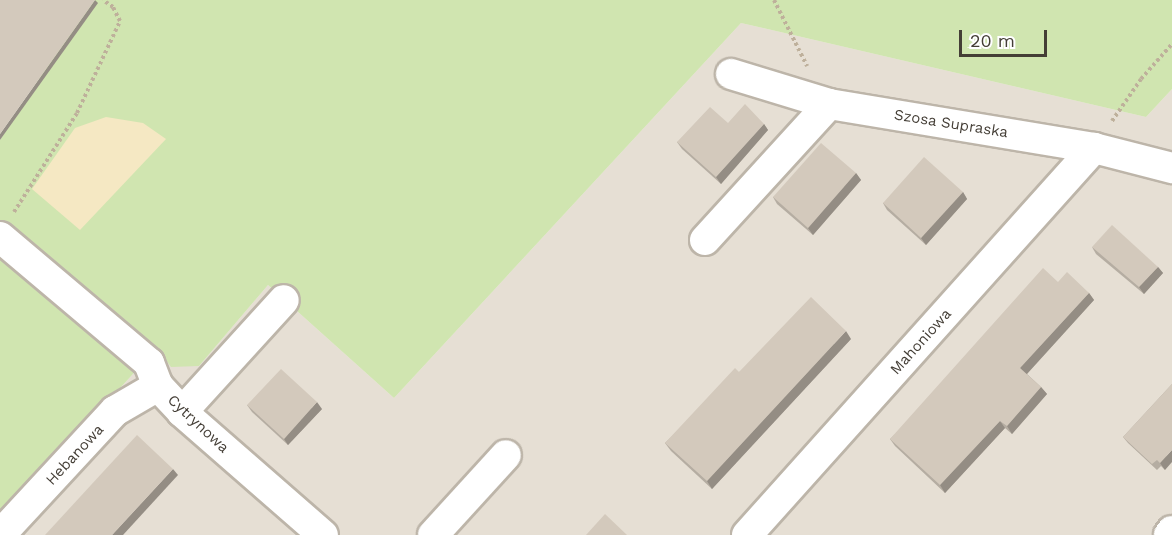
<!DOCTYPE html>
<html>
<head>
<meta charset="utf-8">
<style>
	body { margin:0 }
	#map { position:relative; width:1172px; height:535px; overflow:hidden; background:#f2eee6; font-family:"Work Sans",sans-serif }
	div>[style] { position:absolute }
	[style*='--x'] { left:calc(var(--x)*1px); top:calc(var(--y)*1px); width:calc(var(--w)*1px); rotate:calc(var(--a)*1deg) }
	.residential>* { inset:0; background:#e6dfd4 }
	.green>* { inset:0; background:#d0e5b0 }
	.sand>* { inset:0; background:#f5e8c3 }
	.path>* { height:4px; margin-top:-2px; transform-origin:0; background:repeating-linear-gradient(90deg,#beb09b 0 3px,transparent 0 6px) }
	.roads { filter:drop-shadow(2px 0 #bdb5a9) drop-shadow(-2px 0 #bdb5a9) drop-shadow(0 2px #bdb5a9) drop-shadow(0 -2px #bdb5a9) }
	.minor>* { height:30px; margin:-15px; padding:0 15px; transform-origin:15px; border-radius:15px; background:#fff }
	.wall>* { inset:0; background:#b5ada2 }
	.shaded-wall>* { inset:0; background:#948d84 }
	.building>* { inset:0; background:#d3c9bc }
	span { translate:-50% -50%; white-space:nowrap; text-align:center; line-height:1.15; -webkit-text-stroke:6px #fff; paint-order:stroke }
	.street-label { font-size:15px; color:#443e36 }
	.scale { position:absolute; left:959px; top:30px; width:88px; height:27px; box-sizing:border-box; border:3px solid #443e36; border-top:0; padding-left:8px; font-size:18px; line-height:21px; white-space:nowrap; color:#443e36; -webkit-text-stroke:4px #fff; paint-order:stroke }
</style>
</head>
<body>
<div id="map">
	<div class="residential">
		<div style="clip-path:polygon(741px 23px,1146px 117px,1172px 89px,1172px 535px,0 535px,0 518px,158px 347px,199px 366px,268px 285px,394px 398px)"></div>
	</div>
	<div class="green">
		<div style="clip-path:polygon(89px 0,1172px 0,1172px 89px,1146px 117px,741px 23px,394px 398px,268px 285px,199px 366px,171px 367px,157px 348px,0 518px,0 140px)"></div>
	</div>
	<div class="sand">
		<div style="clip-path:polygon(106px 117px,143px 123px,166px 139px,80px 230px,32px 189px,75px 128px)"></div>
	</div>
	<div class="path">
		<div style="--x:774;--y:0;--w:74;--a:63.4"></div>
		<div style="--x:1112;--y:121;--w:51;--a:-55.4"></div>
		<div style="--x:1141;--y:79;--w:47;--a:-48.5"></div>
		<div style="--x:14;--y:212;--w:117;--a:-57.5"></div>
		<div style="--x:77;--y:113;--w:102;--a:-64.9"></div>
		<div style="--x:120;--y:21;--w:16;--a:-117"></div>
		<div style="--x:113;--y:7;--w:12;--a:-145"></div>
	</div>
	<div class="roads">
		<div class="minor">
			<div style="--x:731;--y:74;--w:102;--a:17"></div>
			<div style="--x:829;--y:104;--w:269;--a:9.4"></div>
			<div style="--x:1094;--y:148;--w:81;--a:14.4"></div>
			<div style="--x:0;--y:237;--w:195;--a:40.2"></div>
			<div style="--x:149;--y:363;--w:25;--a:69"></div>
			<div style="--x:158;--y:386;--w:35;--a:47"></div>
			<div style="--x:182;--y:412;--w:187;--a:41.1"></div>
			<div style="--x:705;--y:240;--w:184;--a:-47.6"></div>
			<div style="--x:182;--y:412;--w:151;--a:-47.7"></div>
			<div style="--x:0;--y:535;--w:169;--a:-47.2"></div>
			<div style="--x:115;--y:411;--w:50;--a:-30.2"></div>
			<div style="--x:433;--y:535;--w:108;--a:-47.6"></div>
			<div style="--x:747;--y:535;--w:520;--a:-48.12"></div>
			<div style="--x:1169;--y:535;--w:5;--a:-53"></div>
		</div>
	</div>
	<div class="wall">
		<div style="clip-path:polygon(728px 123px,764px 124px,768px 130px,721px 184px,682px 149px,677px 142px)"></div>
		<div style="clip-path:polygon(856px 173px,861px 180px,813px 235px,777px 204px,773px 197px)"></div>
		<div style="clip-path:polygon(963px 192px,967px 199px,926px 245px,887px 210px,883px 203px)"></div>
		<div style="clip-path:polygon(1092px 247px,1158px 267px,1163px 273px,1144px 294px,1096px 254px)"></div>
		<div style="clip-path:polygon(1058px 282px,1089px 293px,1094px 300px,1027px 374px,1041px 387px,1047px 394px,1012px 434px,1005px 428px,945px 493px,895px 446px,890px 439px)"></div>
		<div style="clip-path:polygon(851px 339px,712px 489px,671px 451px,665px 443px,739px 372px)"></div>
		<div style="clip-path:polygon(1172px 384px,1165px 470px,1161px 466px,1157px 470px,1128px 443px,1123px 437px)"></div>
		<div style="clip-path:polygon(247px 405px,322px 409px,288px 445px,252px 412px)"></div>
	</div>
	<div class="shaded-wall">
		<div style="clip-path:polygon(95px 0,98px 3px,0 140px,0 134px)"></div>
		<div style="clip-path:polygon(764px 124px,768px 130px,721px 184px,716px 177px)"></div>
		<div style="clip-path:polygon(856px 173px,861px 180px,813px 235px,808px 228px)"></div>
		<div style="clip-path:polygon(963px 192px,967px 199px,926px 245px,921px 238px)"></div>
		<div style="clip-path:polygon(1158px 267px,1163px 273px,1144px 294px,1139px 287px)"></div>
		<div style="clip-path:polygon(1089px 293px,1094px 300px,1025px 376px,1020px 368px)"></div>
		<div style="clip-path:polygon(846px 331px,851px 339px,712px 489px,707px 481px)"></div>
		<div style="clip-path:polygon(1041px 387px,1047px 394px,1012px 434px,1007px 426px)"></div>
		<div style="clip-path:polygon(317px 402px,322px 409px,288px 445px,284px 439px)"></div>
		<div style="clip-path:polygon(1000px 421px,1005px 428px,945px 493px,940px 485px)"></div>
		<div style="clip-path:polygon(1172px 450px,1172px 462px,1165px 470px,1160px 463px)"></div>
		<div style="clip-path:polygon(173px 469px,178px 475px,123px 535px,112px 535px)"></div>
	</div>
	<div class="building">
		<div style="clip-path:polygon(0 0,95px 0,0 134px)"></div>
		<div style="clip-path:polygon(745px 104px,764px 124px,716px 177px,677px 142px,710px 107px,728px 123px)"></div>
		<div style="clip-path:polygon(821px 143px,856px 173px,808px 228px,773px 197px)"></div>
		<div style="clip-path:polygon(924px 157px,963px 192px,921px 238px,883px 203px)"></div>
		<div style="clip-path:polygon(1112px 225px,1158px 267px,1139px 287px,1092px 247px)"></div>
		<div style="clip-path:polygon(1043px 268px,1058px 282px,1067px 272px,1089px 293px,1020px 368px,1041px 387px,1007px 426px,1000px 421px,940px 485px,890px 439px)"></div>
		<div style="clip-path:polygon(811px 297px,846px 331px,707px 481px,665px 443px,735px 368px,739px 372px)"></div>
		<div style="clip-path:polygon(281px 369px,317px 402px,284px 439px,247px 405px)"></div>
		<div style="clip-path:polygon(1172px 384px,1172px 450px,1160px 463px,1157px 460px,1152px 464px,1123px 437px)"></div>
		<div style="clip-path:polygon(137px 435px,173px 469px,112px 535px,45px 535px)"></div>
		<div style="clip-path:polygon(605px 514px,627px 535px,586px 535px)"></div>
	</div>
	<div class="street-label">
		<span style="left:951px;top:124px;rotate:9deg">Szosa Supraska</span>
		<span style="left:921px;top:342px;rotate:-48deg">Mahoniowa</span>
		<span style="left:198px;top:424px;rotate:43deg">Cytrynowa</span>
		<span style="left:75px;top:455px;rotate:-47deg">Hebanowa</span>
	</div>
	<div class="scale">20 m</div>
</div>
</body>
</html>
